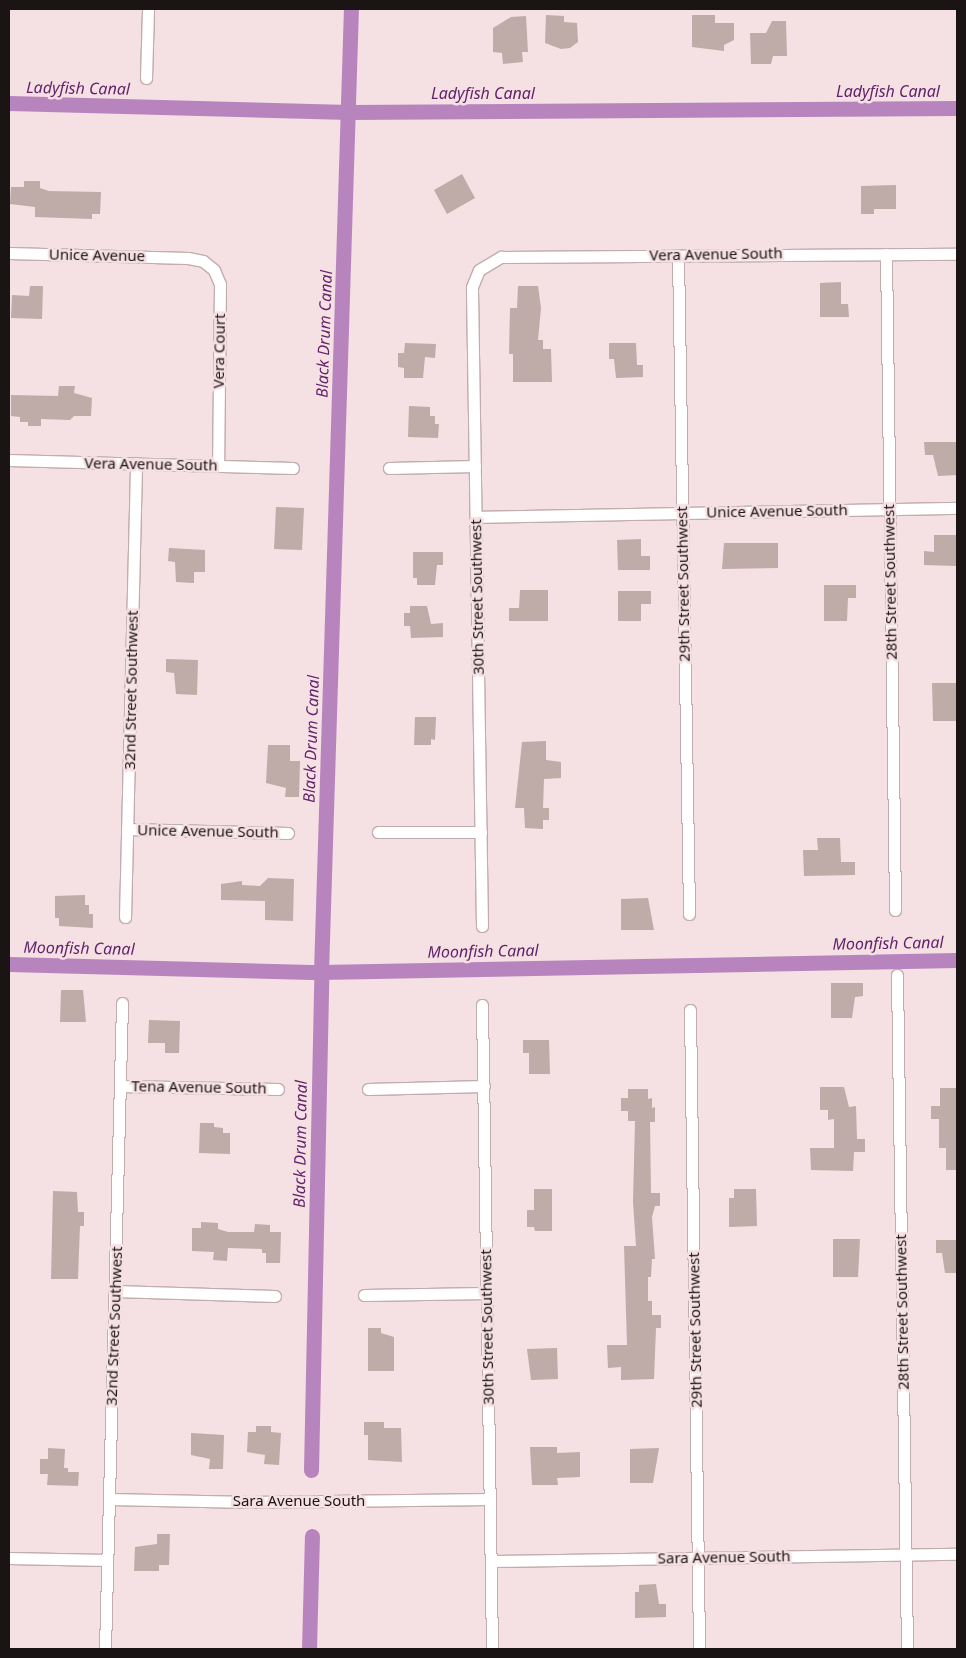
<!DOCTYPE html>
<html>
<head>
<meta charset="utf-8">
<style>
	body { margin:0 }
	#map { position:relative; width:966px; height:1658px; overflow:hidden; background:#f5e0e3; font-family:"Noto Sans",sans-serif }
	div>[style] { position:absolute }
	[style*='--x'] { left:calc(var(--x)*1px); top:calc(var(--y)*1px); width:calc(var(--w)*1px); rotate:calc(var(--a)*1deg) }
	.canal>* { height:15px; margin:-7.5px; padding:0 7.5px; transform-origin:7.5px; border-radius:7.5px; background:#b884be }
	.building>* { inset:0; background:#bfaba7 }
	.roads { filter:drop-shadow(1px 0 #c1acaf) drop-shadow(-1px 0 #c1acaf) drop-shadow(0 1px #c1acaf) drop-shadow(0 -1px #c1acaf) }
	.street>* { height:11px; margin:-5.5px; padding:0 5.5px; transform-origin:5.5px; border-radius:5.5px; background:#fff }
	span { translate:-50% -50%; white-space:nowrap; text-align:center; line-height:1.15; -webkit-text-stroke:5px #f5e0e3; paint-order:stroke }
	.street-label { font-size:15px; color:#1b1415 }
	.water-label { font-size:16px; color:#62236a; font-style:italic }
	.frame { position:absolute; inset:0; border:10px solid #1b1415; pointer-events:none }
</style>
</head>
<body>
<div id="map">
	<div class="canal">
		<div style="--x:9;--y:103;--w:340;--a:1.5"></div>
		<div style="--x:349;--y:112;--w:608;--a:-0.38"></div>
		<div style="--x:9;--y:964;--w:312;--a:1.5"></div>
		<div style="--x:321;--y:972;--w:636;--a:-1.08"></div>
		<div style="--x:311;--y:1470;--w:498;--a:-88.8"></div>
		<div style="--x:321;--y:972;--w:963;--a:-88.22"></div>
		<div style="--x:309;--y:1649;--w:113;--a:-88.5"></div>
	</div>
	<div class="building">
		<div style="clip-path:polygon(546px 15px,564px 16px,564px 22px,577px 23px,578px 42px,570px 48px,561px 49px,545px 43px)"></div>
		<div style="clip-path:polygon(692px 15px,715px 15px,715px 23px,734px 23px,734px 40px,724px 45px,724px 51px,692px 47px)"></div>
		<div style="clip-path:polygon(526px 16px,528px 52px,522px 52px,523px 62px,503px 64px,502px 53px,493px 52px,493px 28px,511px 17px)"></div>
		<div style="clip-path:polygon(772px 21px,786px 21px,787px 56px,773px 56px,771px 64px,751px 64px,750px 33px,766px 33px)"></div>
		<div style="clip-path:polygon(462px 174px,475px 198px,447px 214px,434px 190px)"></div>
		<div style="clip-path:polygon(24px 181px,40px 181px,40px 188px,49px 191px,101px 192px,100px 214px,92px 214px,92px 219px,35px 217px,35px 207px,10px 204px,11px 187px,24px 187px)"></div>
		<div style="clip-path:polygon(896px 185px,896px 209px,874px 209px,874px 214px,861px 214px,861px 186px)"></div>
		<div style="clip-path:polygon(841px 282px,841px 304px,848px 304px,849px 317px,820px 317px,820px 283px)"></div>
		<div style="clip-path:polygon(30px 286px,43px 286px,42px 319px,11px 318px,12px 295px,29px 296px)"></div>
		<div style="clip-path:polygon(518px 286px,538px 286px,541px 308px,538px 340px,543px 340px,543px 349px,551px 349px,552px 382px,513px 382px,513px 354px,509px 354px,510px 308px,517px 308px)"></div>
		<div style="clip-path:polygon(405px 343px,436px 344px,435px 358px,425px 357px,423px 378px,404px 378px,404px 368px,398px 367px,398px 353px,404px 353px)"></div>
		<div style="clip-path:polygon(609px 343px,636px 343px,637px 365px,643px 365px,643px 377px,616px 378px,614px 359px,609px 359px)"></div>
		<div style="clip-path:polygon(59px 386px,75px 386px,74px 393px,92px 398px,91px 416px,74px 416px,70px 420px,41px 419px,41px 426px,28px 426px,28px 422px,20px 422px,20px 417px,11px 416px,11px 395px,58px 396px)"></div>
		<div style="clip-path:polygon(409px 406px,430px 407px,430px 416px,435px 416px,435px 424px,439px 424px,438px 438px,408px 437px)"></div>
		<div style="clip-path:polygon(924px 442px,957px 442px,957px 475px,938px 476px,933px 455px,925px 455px)"></div>
		<div style="clip-path:polygon(276px 507px,304px 508px,302px 550px,274px 549px)"></div>
		<div style="clip-path:polygon(934px 535px,957px 535px,956px 566px,924px 565px,924px 551px,934px 552px)"></div>
		<div style="clip-path:polygon(641px 539px,641px 556px,650px 556px,650px 570px,618px 570px,617px 540px)"></div>
		<div style="clip-path:polygon(724px 543px,778px 543px,778px 568px,722px 569px)"></div>
		<div style="clip-path:polygon(169px 548px,205px 550px,205px 572px,194px 572px,194px 583px,176px 582px,175px 562px,168px 561px)"></div>
		<div style="clip-path:polygon(413px 552px,443px 552px,443px 565px,437px 565px,435px 585px,417px 585px,417px 578px,413px 578px)"></div>
		<div style="clip-path:polygon(824px 585px,856px 585px,856px 598px,848px 598px,847px 621px,824px 621px)"></div>
		<div style="clip-path:polygon(520px 590px,548px 590px,548px 621px,509px 621px,509px 608px,519px 608px)"></div>
		<div style="clip-path:polygon(618px 591px,651px 591px,651px 604px,641px 604px,641px 621px,618px 621px)"></div>
		<div style="clip-path:polygon(410px 606px,427px 606px,431px 624px,443px 623px,443px 637px,411px 638px,410px 626px,404px 626px,404px 613px,410px 613px)"></div>
		<div style="clip-path:polygon(166px 659px,198px 660px,197px 695px,176px 694px,174px 673px,166px 672px)"></div>
		<div style="clip-path:polygon(932px 683px,957px 683px,957px 721px,933px 721px)"></div>
		<div style="clip-path:polygon(415px 717px,436px 717px,435px 740px,431px 739px,431px 745px,414px 745px)"></div>
		<div style="clip-path:polygon(546px 741px,546px 760px,561px 762px,561px 778px,544px 779px,543px 808px,549px 808px,549px 820px,543px 820px,543px 829px,525px 828px,524px 808px,515px 808px,522px 742px)"></div>
		<div style="clip-path:polygon(268px 745px,290px 745px,290px 761px,300px 761px,299px 797px,285px 797px,286px 788px,266px 783px)"></div>
		<div style="clip-path:polygon(817px 838px,840px 838px,841px 862px,855px 862px,855px 875px,804px 876px,803px 850px,818px 850px)"></div>
		<div style="clip-path:polygon(268px 878px,294px 879px,293px 921px,265px 920px,265px 901px,221px 900px,221px 884px,242px 881px,242px 885px,260px 886px)"></div>
		<div style="clip-path:polygon(85px 895px,85px 905px,89px 905px,89px 914px,93px 914px,93px 928px,59px 926px,59px 918px,55px 918px,55px 896px)"></div>
		<div style="clip-path:polygon(648px 898px,654px 930px,621px 930px,621px 899px)"></div>
		<div style="clip-path:polygon(831px 983px,863px 983px,863px 996px,855px 997px,852px 1018px,831px 1018px)"></div>
		<div style="clip-path:polygon(61px 990px,83px 990px,86px 1022px,60px 1022px)"></div>
		<div style="clip-path:polygon(149px 1020px,180px 1021px,179px 1053px,165px 1053px,165px 1043px,148px 1043px)"></div>
		<div style="clip-path:polygon(523px 1040px,549px 1040px,550px 1074px,529px 1074px,529px 1053px,523px 1053px)"></div>
		<div style="clip-path:polygon(820px 1087px,844px 1087px,849px 1107px,856px 1106px,857px 1139px,865px 1139px,865px 1152px,854px 1152px,853px 1171px,811px 1170px,810px 1148px,834px 1148px,834px 1119px,828px 1120px,828px 1110px,820px 1110px)"></div>
		<div style="clip-path:polygon(940px 1088px,957px 1088px,957px 1170px,946px 1170px,946px 1148px,939px 1148px,939px 1119px,931px 1119px,931px 1106px,940px 1106px)"></div>
		<div style="clip-path:polygon(628px 1089px,648px 1089px,648px 1099px,652px 1098px,652px 1108px,655px 1107px,655px 1122px,650px 1122px,651px 1193px,660px 1193px,660px 1206px,655px 1206px,652px 1217px,655px 1259px,652px 1259px,651px 1277px,648px 1277px,648px 1301px,652px 1301px,652px 1315px,661px 1315px,661px 1328px,656px 1328px,654px 1379px,621px 1380px,621px 1367px,608px 1368px,607px 1345px,627px 1345px,624px 1246px,636px 1246px,633px 1202px,635px 1121px,628px 1121px,628px 1111px,621px 1111px,621px 1098px,628px 1098px)"></div>
		<div style="clip-path:polygon(200px 1123px,214px 1123px,214px 1127px,223px 1128px,223px 1133px,230px 1133px,230px 1154px,199px 1153px)"></div>
		<div style="clip-path:polygon(534px 1189px,552px 1189px,552px 1231px,535px 1231px,534px 1227px,527px 1227px,527px 1210px,534px 1210px)"></div>
		<div style="clip-path:polygon(734px 1189px,756px 1189px,757px 1226px,729px 1227px,729px 1198px,734px 1198px)"></div>
		<div style="clip-path:polygon(53px 1191px,77px 1192px,78px 1212px,84px 1212px,84px 1226px,80px 1226px,78px 1279px,51px 1279px)"></div>
		<div style="clip-path:polygon(201px 1222px,218px 1223px,218px 1229px,228px 1232px,254px 1232px,255px 1224px,270px 1225px,270px 1232px,281px 1232px,280px 1263px,266px 1263px,266px 1253px,262px 1253px,262px 1249px,228px 1248px,227px 1261px,213px 1260px,214px 1252px,192px 1251px,192px 1228px,201px 1228px)"></div>
		<div style="clip-path:polygon(833px 1239px,860px 1239px,858px 1277px,833px 1277px)"></div>
		<div style="clip-path:polygon(936px 1240px,957px 1240px,957px 1273px,945px 1273px,942px 1253px,936px 1253px)"></div>
		<div style="clip-path:polygon(368px 1328px,381px 1328px,381px 1333px,394px 1337px,394px 1371px,368px 1371px)"></div>
		<div style="clip-path:polygon(557px 1348px,558px 1379px,531px 1380px,527px 1349px)"></div>
		<div style="clip-path:polygon(364px 1422px,384px 1422px,384px 1428px,401px 1428px,402px 1462px,368px 1460px,368px 1435px,364px 1435px)"></div>
		<div style="clip-path:polygon(256px 1426px,271px 1426px,271px 1432px,281px 1433px,279px 1465px,264px 1464px,265px 1455px,247px 1452px,248px 1432px,256px 1432px)"></div>
		<div style="clip-path:polygon(191px 1433px,224px 1435px,223px 1469px,209px 1469px,210px 1459px,191px 1455px)"></div>
		<div style="clip-path:polygon(530px 1447px,557px 1447px,557px 1453px,580px 1452px,580px 1477px,557px 1478px,558px 1485px,532px 1485px)"></div>
		<div style="clip-path:polygon(48px 1448px,65px 1449px,64px 1468px,68px 1468px,68px 1472px,79px 1472px,78px 1486px,47px 1485px,48px 1474px,40px 1474px,40px 1459px,48px 1459px)"></div>
		<div style="clip-path:polygon(659px 1448px,653px 1483px,630px 1483px,630px 1449px)"></div>
		<div style="clip-path:polygon(157px 1534px,170px 1534px,169px 1565px,159px 1565px,159px 1571px,134px 1571px,135px 1547px,157px 1544px)"></div>
		<div style="clip-path:polygon(656px 1584px,659px 1604px,666px 1604px,666px 1617px,635px 1618px,635px 1592px,639px 1592px,639px 1585px)"></div>
	</div>
	<div class="roads">
		<div class="street">
			<div style="--x:146;--y:78;--w:69;--a:-88.3"></div>
			<div style="--x:9;--y:253;--w:179;--a:1.6"></div>
			<div style="--x:188;--y:258;--w:15;--a:11"></div>
			<div style="--x:203;--y:261;--w:14;--a:39"></div>
			<div style="--x:214;--y:270;--w:15;--a:67"></div>
			<div style="--x:220;--y:284;--w:181;--a:90.6"></div>
			<div style="--x:886;--y:254;--w:656;--a:89.21"></div>
			<div style="--x:678;--y:255;--w:659;--a:89.04"></div>
			<div style="--x:9;--y:460;--w:284;--a:1.6"></div>
			<div style="--x:389;--y:468;--w:86;--a:-1.3"></div>
			<div style="--x:476;--y:517;--w:481;--a:-1.1"></div>
			<div style="--x:127;--y:829;--w:161;--a:1.4"></div>
			<div style="--x:378;--y:832;--w:103;--a:0"></div>
			<div style="--x:125;--y:917;--w:454;--a:-88.6"></div>
			<div style="--x:482;--y:926;--w:639;--a:-90.9"></div>
			<div style="--x:472;--y:287;--w:18;--a:-68"></div>
			<div style="--x:479;--y:270;--w:26;--a:-31"></div>
			<div style="--x:501;--y:257;--w:456;--a:-0.4"></div>
			<div style="--x:897;--y:975;--w:674;--a:89.15"></div>
			<div style="--x:482;--y:1005;--w:644;--a:89.11"></div>
			<div style="--x:690;--y:1010;--w:639;--a:89.19"></div>
			<div style="--x:120;--y:1086;--w:158;--a:1.1"></div>
			<div style="--x:368;--y:1089;--w:116;--a:-1.5"></div>
			<div style="--x:115;--y:1291;--w:160;--a:1.8"></div>
			<div style="--x:364;--y:1295;--w:122;--a:-0.9"></div>
			<div style="--x:109;--y:1499;--w:141;--a:1.2"></div>
			<div style="--x:250;--y:1502;--w:239;--a:-0.7"></div>
			<div style="--x:9;--y:1558;--w:98;--a:1.2"></div>
			<div style="--x:491;--y:1561;--w:466;--a:-0.9"></div>
			<div style="--x:105;--y:1649;--w:646;--a:-88.49"></div>
		</div>
	</div>
	<div class="street-label">
		<span style="left:716px;top:254px;rotate:-1deg">Vera Avenue South</span>
		<span style="left:97px;top:255px;rotate:1deg">Unice Avenue</span>
		<span style="left:219px;top:351px;rotate:-89deg">Vera Court</span>
		<span style="left:151px;top:464px;rotate:1deg">Vera Avenue South</span>
		<span style="left:777px;top:511px;rotate:-1deg">Unice Avenue South</span>
		<span style="left:890px;top:582px;rotate:-91deg">28th Street Southwest</span>
		<span style="left:683px;top:584px;rotate:-91deg">29th Street Southwest</span>
		<span style="left:477px;top:597px;rotate:-91deg">30th Street Southwest</span>
		<span style="left:131px;top:690px;rotate:-89deg">32nd Street Southwest</span>
		<span style="left:208px;top:831px;rotate:1deg">Unice Avenue South</span>
		<span style="left:199px;top:1087px;rotate:1deg">Tena Avenue South</span>
		<span style="left:902px;top:1312px;rotate:-91deg">28th Street Southwest</span>
		<span style="left:114px;top:1326px;rotate:-88deg">32nd Street Southwest</span>
		<span style="left:487px;top:1327px;rotate:-91deg">30th Street Southwest</span>
		<span style="left:695px;top:1330px;rotate:-91deg">29th Street Southwest</span>
		<span style="left:299px;top:1501px">Sara Avenue South</span>
		<span style="left:724px;top:1557px;rotate:-1deg">Sara Avenue South</span>
	</div>
	<div class="water-label">
		<span style="left:78px;top:88px;rotate:1deg">Ladyfish Canal</span>
		<span style="left:888px;top:91px">Ladyfish Canal</span>
		<span style="left:483px;top:93px">Ladyfish Canal</span>
		<span style="left:324px;top:334px;rotate:-88deg">Black Drum Canal</span>
		<span style="left:311px;top:739px;rotate:-88deg">Black Drum Canal</span>
		<span style="left:888px;top:943px;rotate:-1deg">Moonfish Canal</span>
		<span style="left:79px;top:948px;rotate:1deg">Moonfish Canal</span>
		<span style="left:483px;top:951px;rotate:-1deg">Moonfish Canal</span>
		<span style="left:300px;top:1144px;rotate:-89deg">Black Drum Canal</span>
	</div>
	<div class="frame"></div>
</div>
</body>
</html>
